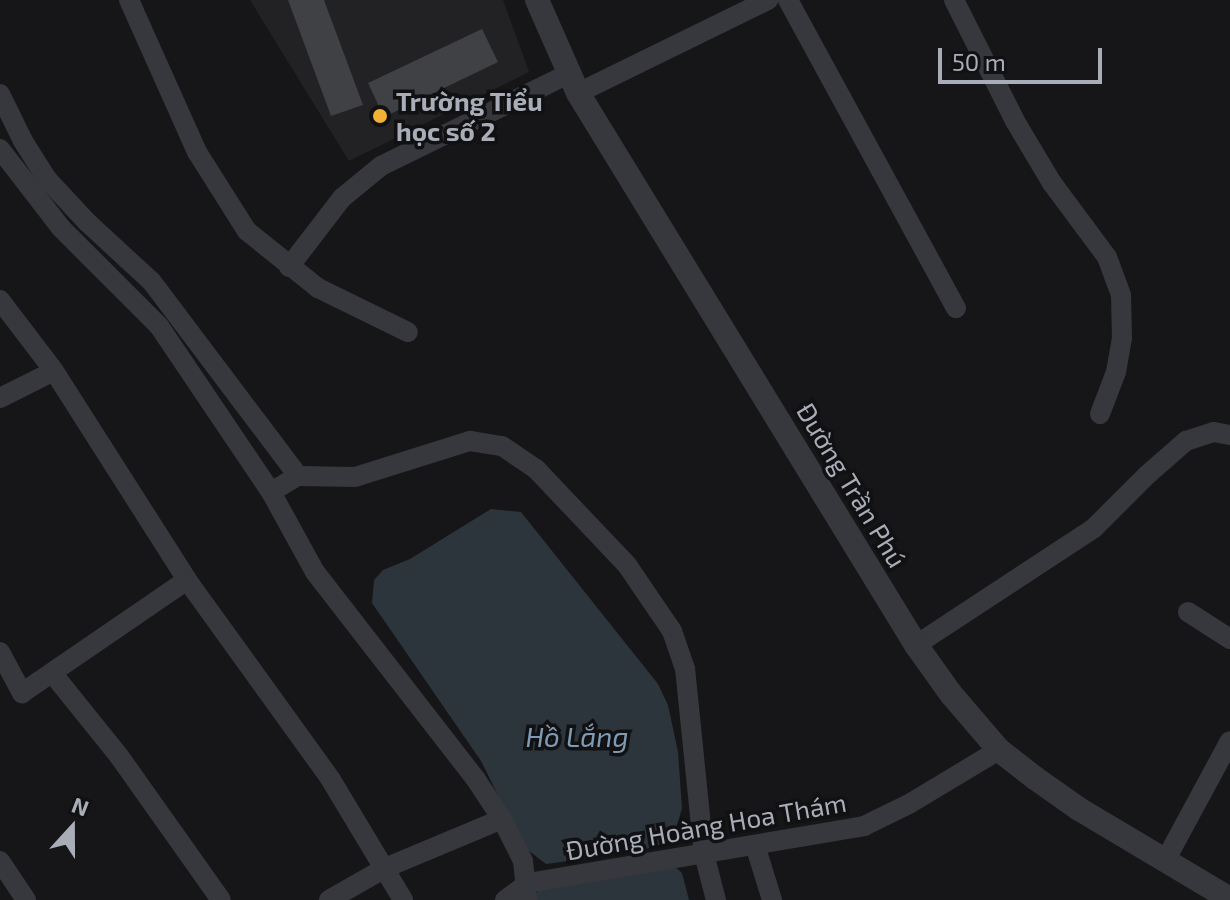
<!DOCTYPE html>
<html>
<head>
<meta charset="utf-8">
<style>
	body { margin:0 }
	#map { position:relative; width:1230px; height:900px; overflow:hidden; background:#161618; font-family:"Exo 2",sans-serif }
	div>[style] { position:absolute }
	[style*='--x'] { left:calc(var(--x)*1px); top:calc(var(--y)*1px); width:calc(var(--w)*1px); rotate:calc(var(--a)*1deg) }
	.built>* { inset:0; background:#222225 }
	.water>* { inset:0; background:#2c353c }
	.building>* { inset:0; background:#404145 }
	.minor>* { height:20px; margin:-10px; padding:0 10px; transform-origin:10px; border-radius:10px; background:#37383d }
	.tertiary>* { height:24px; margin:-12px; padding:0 12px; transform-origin:12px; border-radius:12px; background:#37383d }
	.dots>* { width:22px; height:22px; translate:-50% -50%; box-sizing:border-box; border:4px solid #111113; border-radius:50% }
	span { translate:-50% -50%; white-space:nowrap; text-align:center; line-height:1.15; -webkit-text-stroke:7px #111113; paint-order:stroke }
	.poi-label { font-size:26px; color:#a8adb8; font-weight:700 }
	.left { translate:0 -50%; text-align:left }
	.street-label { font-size:26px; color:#a8adb8 }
	.water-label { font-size:28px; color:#7f9bb3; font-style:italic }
	.north { position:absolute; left:32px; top:788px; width:80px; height:80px; -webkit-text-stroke:6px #111113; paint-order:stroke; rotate:21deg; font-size:22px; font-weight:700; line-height:32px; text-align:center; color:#a8adb8 }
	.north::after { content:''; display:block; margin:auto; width:28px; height:36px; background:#a8adb8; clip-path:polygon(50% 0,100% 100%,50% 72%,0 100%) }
	.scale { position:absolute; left:938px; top:48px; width:164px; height:36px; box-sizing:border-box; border:4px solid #a8adb8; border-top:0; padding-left:10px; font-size:24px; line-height:28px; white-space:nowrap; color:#a8adb8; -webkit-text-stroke:6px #111113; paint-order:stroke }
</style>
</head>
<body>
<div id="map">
	<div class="built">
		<div style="clip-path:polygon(250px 0,503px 0,529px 72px,349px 161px)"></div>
	</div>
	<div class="water">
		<div style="clip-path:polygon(491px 509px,521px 512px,658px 684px,668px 705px,678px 752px,682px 808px,677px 826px,665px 843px,636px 852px,546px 864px,524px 847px,481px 761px,372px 603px,374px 580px,383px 570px,410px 559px)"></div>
		<div style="clip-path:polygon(672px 864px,682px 873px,689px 900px,532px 900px,539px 889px)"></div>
	</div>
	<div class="building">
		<div style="clip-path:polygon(288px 0,324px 0,363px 105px,331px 116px)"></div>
		<div style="clip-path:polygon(482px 29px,498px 62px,384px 117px,368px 83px)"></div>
	</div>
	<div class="minor">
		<div style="--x:129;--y:0;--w:167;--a:65.9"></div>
		<div style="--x:197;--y:152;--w:93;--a:57.7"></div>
		<div style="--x:247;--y:231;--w:91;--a:38.8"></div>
		<div style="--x:318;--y:288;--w:100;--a:26.1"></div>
		<div style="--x:788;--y:0;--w:351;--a:61.4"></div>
		<div style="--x:954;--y:0;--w:136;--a:63.2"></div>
		<div style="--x:1015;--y:121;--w:72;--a:59.2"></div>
		<div style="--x:1052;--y:183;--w:92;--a:53.4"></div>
		<div style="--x:1107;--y:257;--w:40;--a:69.8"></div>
		<div style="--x:1121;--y:295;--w:43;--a:88.7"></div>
		<div style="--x:1122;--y:338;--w:35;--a:100"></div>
		<div style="--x:1116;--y:372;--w:45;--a:110.9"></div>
		<div style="--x:578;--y:93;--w:212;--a:-26.1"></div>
		<div style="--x:0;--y:94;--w:52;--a:63.9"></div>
		<div style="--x:23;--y:141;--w:45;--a:57.7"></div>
		<div style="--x:47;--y:179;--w:59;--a:47.1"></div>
		<div style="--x:87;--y:222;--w:88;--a:42.7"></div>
		<div style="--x:152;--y:282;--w:243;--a:53"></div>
		<div style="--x:0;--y:149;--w:100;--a:52.3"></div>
		<div style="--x:61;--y:228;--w:139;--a:45"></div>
		<div style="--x:159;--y:326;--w:200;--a:56"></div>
		<div style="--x:271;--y:492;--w:91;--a:61.2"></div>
		<div style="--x:315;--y:572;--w:261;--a:52.2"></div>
		<div style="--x:475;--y:778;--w:49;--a:56.6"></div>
		<div style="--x:502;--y:819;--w:47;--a:63.4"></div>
		<div style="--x:523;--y:861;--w:39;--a:84"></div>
		<div style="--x:289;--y:267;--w:87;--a:-52.5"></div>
		<div style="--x:342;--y:198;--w:50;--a:-39.4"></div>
		<div style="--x:381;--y:166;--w:208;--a:-26.2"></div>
		<div style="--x:0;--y:300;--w:89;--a:52.7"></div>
		<div style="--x:54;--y:371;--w:248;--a:57.5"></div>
		<div style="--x:187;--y:580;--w:246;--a:54.2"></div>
		<div style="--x:331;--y:780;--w:140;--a:59"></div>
		<div style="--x:0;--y:398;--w:60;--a:-26.6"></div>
		<div style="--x:271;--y:492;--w:31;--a:-31"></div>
		<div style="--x:298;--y:476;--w:57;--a:1"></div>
		<div style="--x:355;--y:477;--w:121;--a:-17.4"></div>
		<div style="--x:470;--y:441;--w:32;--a:9"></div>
		<div style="--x:502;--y:446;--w:41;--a:34.1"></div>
		<div style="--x:536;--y:469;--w:132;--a:46.5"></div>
		<div style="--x:627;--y:565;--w:80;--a:55.7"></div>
		<div style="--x:672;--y:631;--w:39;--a:71"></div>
		<div style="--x:685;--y:668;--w:187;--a:84.2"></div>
		<div style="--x:704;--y:854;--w:48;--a:75.4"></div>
		<div style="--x:1188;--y:612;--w:50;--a:32.7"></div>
		<div style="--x:916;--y:645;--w:213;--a:-33.3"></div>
		<div style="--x:1094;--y:528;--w:75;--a:-45"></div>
		<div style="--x:1147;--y:475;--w:52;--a:-41.1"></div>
		<div style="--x:1186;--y:441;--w:29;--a:-18"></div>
		<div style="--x:1214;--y:432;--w:16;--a:11"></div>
		<div style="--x:0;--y:652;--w:47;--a:61.8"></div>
		<div style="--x:22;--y:693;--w:200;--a:-34.4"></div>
		<div style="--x:53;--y:674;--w:105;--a:51.2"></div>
		<div style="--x:119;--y:756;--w:176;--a:54.7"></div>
		<div style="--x:755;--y:845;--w:58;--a:72.8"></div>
		<div style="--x:0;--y:861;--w:47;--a:56.3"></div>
		<div style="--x:1165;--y:861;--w:136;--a:-61.6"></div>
		<div style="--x:329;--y:900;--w:64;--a:-29.7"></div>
		<div style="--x:385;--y:868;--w:127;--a:-22.7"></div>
		<div style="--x:505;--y:900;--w:29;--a:-36"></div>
		<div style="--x:528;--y:883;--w:341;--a:-9.6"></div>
		<div style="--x:864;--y:826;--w:50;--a:-26.1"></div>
		<div style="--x:909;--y:804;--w:105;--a:-31"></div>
	</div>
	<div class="tertiary">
		<div style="--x:537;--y:0;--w:102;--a:66.2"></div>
		<div style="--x:578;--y:93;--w:647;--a:58.52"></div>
		<div style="--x:916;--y:645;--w:60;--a:54.5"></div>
		<div style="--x:951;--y:694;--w:74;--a:49.4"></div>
		<div style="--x:999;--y:750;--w:46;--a:37.9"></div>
		<div style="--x:1035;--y:778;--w:54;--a:35.2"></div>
		<div style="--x:1079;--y:809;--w:176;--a:30.8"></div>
	</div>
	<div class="dots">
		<div style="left:380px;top:116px;background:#f2b134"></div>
	</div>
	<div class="poi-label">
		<span class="left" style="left:396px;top:116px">Trường Tiểu<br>học số 2</span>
	</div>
	<div class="street-label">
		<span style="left:852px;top:485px;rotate:59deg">Đường Trần Phú</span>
		<span style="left:706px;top:826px;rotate:-10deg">Đường Hoàng Hoa Thám</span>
	</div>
	<div class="water-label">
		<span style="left:577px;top:736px">Hồ Lắng</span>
	</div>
	<div class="north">N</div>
	<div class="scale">50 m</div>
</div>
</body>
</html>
